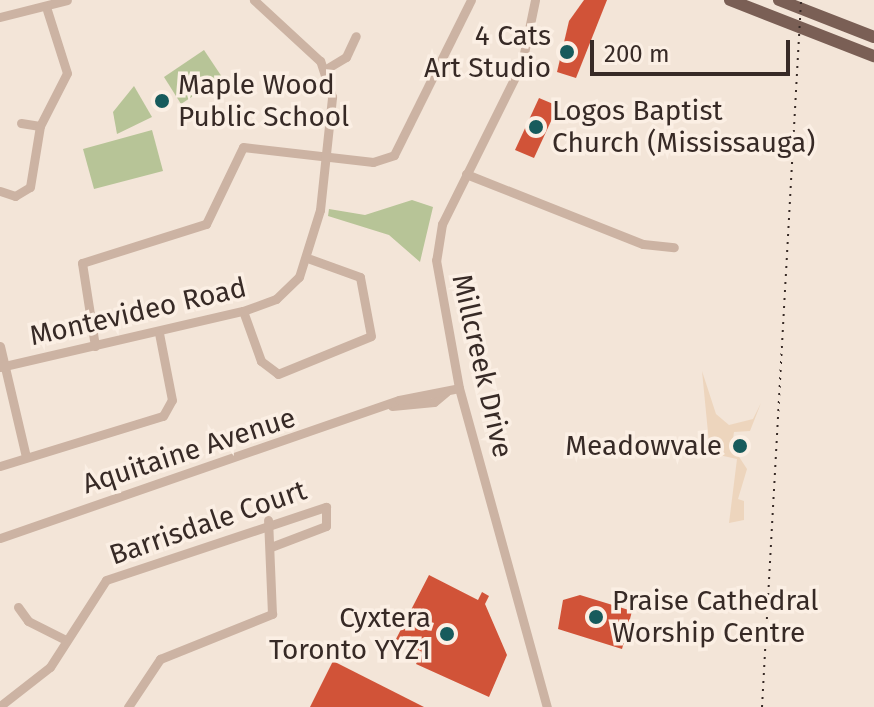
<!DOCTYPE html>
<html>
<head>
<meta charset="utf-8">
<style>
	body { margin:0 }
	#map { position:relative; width:874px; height:707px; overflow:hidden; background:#f3e5d8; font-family:"Fira Sans",sans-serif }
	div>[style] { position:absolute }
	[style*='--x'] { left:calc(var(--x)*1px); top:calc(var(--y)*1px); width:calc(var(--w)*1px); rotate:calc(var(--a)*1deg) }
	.green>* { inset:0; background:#b7c497 }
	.plaza>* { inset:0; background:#edd5bd }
	.building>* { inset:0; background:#d15338 }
	.minor>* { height:9px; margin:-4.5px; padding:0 4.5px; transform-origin:4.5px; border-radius:4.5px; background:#ccb3a3 }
	.major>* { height:12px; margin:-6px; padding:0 6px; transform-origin:6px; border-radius:6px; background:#7a5f55 }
	.rail>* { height:2px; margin-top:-1px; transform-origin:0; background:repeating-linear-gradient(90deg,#372a26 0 2px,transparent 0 8px) }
	.dots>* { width:22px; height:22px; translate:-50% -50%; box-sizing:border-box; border:4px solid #fbefe4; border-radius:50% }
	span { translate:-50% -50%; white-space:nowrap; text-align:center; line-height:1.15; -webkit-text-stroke:7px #fbefe4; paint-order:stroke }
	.poi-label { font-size:28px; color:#372a26 }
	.right { translate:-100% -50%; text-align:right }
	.left { translate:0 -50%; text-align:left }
	.street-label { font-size:28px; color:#372a26 }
	.scale { position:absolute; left:590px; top:40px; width:200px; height:36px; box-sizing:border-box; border:4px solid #372a26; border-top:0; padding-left:10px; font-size:24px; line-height:28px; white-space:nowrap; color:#372a26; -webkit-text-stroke:6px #fbefe4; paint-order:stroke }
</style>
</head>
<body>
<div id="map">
	<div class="green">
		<div style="clip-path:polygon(204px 50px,222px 77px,181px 104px,164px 77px)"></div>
		<div style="clip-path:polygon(134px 86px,152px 117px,117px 134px,113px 112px)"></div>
		<div style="clip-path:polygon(152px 130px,163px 171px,94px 189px,83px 149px)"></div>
		<div style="clip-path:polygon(412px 200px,433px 207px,420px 262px,389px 235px,328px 216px,329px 209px,365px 215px)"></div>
	</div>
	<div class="plaza">
		<div style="clip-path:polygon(702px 371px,716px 414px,729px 425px,753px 419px,761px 403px,750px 431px,734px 432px,732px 446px,747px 469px,738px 499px,744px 501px,744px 520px,729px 523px,737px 459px,710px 453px)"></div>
	</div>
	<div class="building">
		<div style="clip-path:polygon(584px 0,607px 0,576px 78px,557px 72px,569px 21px)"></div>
		<div style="clip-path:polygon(539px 98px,558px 106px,534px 158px,515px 150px)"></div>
		<div style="clip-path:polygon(429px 575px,478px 600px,482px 592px,489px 596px,485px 604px,507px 655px,489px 697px,416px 664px,422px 652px,396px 639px)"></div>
		<div style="clip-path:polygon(580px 595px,632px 611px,629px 623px,647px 634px,628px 628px,622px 649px,558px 629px,563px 600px)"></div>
		<div style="clip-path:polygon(333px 661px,424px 707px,310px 707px)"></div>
	</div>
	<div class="minor">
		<div style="--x:535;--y:0;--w:64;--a:101.7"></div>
		<div style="--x:522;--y:63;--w:180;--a:116.4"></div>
		<div style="--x:442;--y:224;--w:36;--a:99"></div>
		<div style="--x:436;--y:260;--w:130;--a:79.8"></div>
		<div style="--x:459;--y:388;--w:331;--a:74.6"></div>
		<div style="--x:0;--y:17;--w:69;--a:-14.2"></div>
		<div style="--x:326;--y:69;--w:23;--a:-31"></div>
		<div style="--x:346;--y:57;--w:23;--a:-65"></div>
		<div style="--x:21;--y:123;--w:19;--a:9"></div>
		<div style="--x:466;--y:174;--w:190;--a:21.6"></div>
		<div style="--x:643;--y:244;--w:31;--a:6"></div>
		<div style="--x:0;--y:191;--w:16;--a:18"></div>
		<div style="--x:15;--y:196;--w:17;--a:-31"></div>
		<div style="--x:30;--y:187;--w:62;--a:-80.7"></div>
		<div style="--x:40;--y:126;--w:59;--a:-63"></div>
		<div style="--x:67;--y:73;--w:66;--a:-107.6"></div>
		<div style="--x:243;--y:311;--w:53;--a:70.2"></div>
		<div style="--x:261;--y:361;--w:21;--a:37"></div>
		<div style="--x:278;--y:374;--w:100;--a:-22.2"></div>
		<div style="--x:371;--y:336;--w:60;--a:-100.6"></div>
		<div style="--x:360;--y:277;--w:53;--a:-160.2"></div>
		<div style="--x:0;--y:346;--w:114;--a:76.8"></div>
		<div style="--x:95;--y:346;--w:84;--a:-98.9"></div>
		<div style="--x:82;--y:263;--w:130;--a:-17.5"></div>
		<div style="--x:206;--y:224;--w:85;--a:-64.3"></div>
		<div style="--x:243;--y:147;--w:131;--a:6.6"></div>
		<div style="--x:373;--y:162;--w:22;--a:-18"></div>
		<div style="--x:394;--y:155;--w:173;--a:-63.6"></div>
		<div style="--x:0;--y:367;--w:249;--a:-13"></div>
		<div style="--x:243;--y:311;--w:35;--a:-20"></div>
		<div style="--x:276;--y:299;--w:32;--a:-44"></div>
		<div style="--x:299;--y:277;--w:70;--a:-72.6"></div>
		<div style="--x:320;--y:210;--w:114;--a:-83.9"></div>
		<div style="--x:332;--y:97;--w:38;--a:-108"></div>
		<div style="--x:320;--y:61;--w:90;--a:-137.3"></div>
		<div style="--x:392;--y:406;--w:42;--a:-5.4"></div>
		<div style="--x:434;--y:402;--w:16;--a:-40"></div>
		<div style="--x:0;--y:466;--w:170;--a:-17.1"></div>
		<div style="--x:163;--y:416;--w:18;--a:-61"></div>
		<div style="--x:172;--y:400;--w:68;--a:-101"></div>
		<div style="--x:0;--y:538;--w:422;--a:-19.1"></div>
		<div style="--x:399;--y:400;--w:61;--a:-11.3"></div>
		<div style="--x:18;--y:607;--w:17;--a:54"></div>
		<div style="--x:28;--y:621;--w:40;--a:26.6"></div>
		<div style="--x:0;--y:706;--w:63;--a:-38"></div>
		<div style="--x:50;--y:667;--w:103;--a:-57.2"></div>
		<div style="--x:106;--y:580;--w:232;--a:-18.4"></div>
		<div style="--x:326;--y:507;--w:19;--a:90"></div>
		<div style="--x:326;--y:526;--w:59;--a:159.1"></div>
		<div style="--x:128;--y:707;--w:58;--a:-56.3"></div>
		<div style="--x:160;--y:659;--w:121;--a:-21.9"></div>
		<div style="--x:272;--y:614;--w:94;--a:-92.4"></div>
	</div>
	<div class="major">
		<div style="--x:730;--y:0;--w:155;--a:21.3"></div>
		<div style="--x:779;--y:0;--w:102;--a:21.3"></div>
	</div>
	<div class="rail">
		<div style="--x:762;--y:707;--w:708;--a:-86.84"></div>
	</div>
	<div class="dots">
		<div style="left:567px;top:52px;background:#175b5c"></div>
		<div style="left:162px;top:101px;background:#175b5c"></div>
		<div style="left:536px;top:127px;background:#175b5c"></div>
		<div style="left:740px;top:446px;background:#175b5c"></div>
		<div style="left:596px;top:617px;background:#175b5c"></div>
		<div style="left:447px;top:634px;background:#175b5c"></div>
	</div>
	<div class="poi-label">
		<span class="right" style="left:551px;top:52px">4 Cats<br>Art Studio</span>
		<span class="left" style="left:178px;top:101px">Maple Wood<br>Public School</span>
		<span class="left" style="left:552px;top:127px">Logos Baptist<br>Church (Mississauga)</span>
		<span class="right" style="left:722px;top:446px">Meadowvale</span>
		<span class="left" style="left:612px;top:617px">Praise Cathedral<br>Worship Centre</span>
		<span class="right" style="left:431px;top:634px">Cyxtera<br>Toronto YYZ1</span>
	</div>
	<div class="street-label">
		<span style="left:138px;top:312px;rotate:-13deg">Montevideo Road</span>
		<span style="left:482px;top:366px;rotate:77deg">Millcreek Drive</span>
		<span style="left:189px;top:451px;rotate:-18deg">Aquitaine Avenue</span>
		<span style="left:208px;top:523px;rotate:-19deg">Barrisdale Court</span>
	</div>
	<div class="scale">200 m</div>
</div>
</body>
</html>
